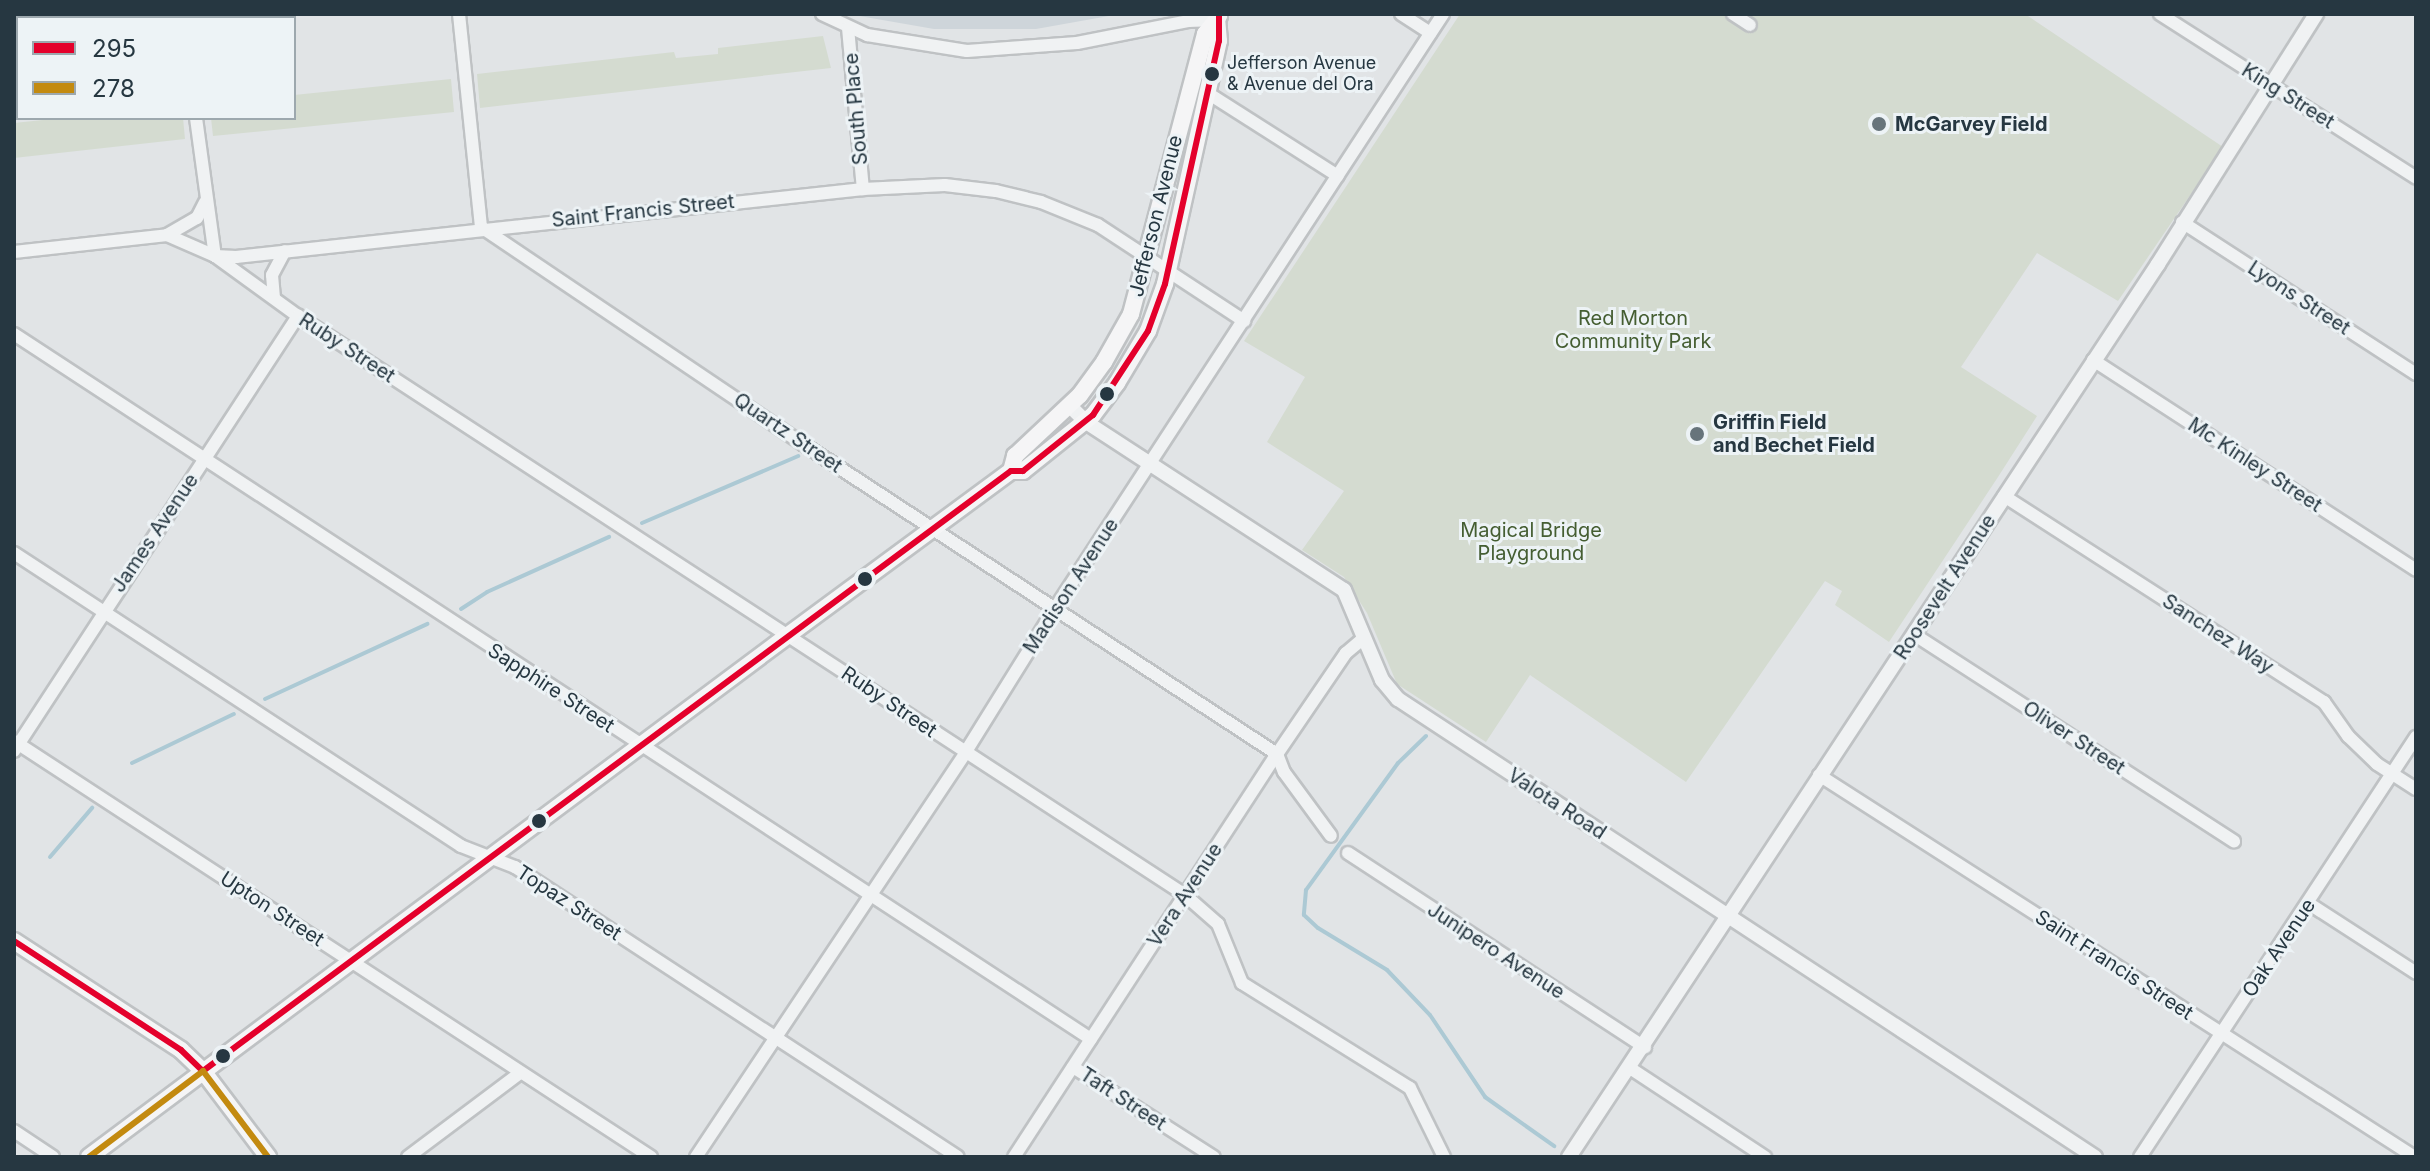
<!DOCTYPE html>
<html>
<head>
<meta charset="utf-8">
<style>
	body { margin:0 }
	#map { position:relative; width:2430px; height:1171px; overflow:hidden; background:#e1e4e6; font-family:Inter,sans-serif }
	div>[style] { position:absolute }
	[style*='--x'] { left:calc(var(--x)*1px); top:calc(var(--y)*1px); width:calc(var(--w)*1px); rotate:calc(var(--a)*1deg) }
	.built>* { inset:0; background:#ced5da }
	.green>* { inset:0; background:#d4dbd0 }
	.stream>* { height:4px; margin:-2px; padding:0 2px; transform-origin:2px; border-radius:2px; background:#acc9d4 }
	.roads { filter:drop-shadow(2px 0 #bfc2c4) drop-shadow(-2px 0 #bfc2c4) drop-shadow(0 2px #bfc2c4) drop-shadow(0 -2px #bfc2c4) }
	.minor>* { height:12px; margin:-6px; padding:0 6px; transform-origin:6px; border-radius:6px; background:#f0f2f3 }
	.tertiary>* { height:14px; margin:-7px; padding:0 7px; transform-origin:7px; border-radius:7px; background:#f0f2f3 }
	.secondary>* { height:16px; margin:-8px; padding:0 8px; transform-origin:8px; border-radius:8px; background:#f5f5f6 }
	.bus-1>* { height:6px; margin:-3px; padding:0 3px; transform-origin:3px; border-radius:3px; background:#e4002b }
	.bus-2>* { height:6px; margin:-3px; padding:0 3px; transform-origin:3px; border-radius:3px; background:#c38a10 }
	.dots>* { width:22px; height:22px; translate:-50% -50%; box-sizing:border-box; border:4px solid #edf3f6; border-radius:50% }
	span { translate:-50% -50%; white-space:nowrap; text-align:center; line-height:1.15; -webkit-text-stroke:6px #edf3f6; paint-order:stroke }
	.bus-label { font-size:18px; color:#263741 }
	.left { translate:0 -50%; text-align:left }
	.street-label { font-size:20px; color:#263741 }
	.poi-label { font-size:20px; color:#263741; font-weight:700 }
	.park-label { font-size:20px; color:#455e32 }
	.frame { position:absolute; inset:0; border:16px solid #263741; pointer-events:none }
	.legend { position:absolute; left:16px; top:16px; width:280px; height:104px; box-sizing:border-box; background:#edf3f6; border:2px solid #9da8ae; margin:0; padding:10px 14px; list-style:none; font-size:24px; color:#263741 }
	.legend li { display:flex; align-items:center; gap:16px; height:40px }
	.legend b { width:40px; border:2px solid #9da8ae }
</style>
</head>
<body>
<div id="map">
	<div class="built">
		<div style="clip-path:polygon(848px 14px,1120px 14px,1036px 29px,934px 29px)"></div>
	</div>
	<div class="green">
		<div style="clip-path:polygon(1460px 14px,2025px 14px,2223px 147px,2118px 301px,2037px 253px,1961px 367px,2037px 416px,1998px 477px,1889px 642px,1835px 605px,1842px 591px,1825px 581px,1686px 782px,1530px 675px,1486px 742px,1397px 684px,1367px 613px,1344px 577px,1302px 550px,1344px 491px,1267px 442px,1305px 377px,1244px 341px)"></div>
		<div style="clip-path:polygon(823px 36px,831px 68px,480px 108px,477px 74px,674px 52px,676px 58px,718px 54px,718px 48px)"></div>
		<div style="clip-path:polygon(451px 79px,454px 112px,213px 136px,211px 118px,294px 118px,294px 95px)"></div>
		<div style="clip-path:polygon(62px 118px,183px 118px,185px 139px,14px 158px,14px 123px)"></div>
	</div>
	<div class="stream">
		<div style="--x:642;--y:523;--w:170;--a:-23.2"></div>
		<div style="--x:461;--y:609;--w:31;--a:-33"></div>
		<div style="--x:487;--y:592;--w:134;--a:-24.3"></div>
		<div style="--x:265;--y:699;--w:179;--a:-24.8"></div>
		<div style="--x:1426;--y:736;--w:39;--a:136"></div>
		<div style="--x:1398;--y:763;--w:157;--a:125.9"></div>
		<div style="--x:1306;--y:890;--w:25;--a:95"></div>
		<div style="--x:1304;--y:915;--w:19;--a:43"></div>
		<div style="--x:1318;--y:928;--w:81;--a:31.3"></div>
		<div style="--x:1387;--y:970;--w:62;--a:46.3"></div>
		<div style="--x:1430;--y:1015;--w:99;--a:56.1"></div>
		<div style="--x:1485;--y:1097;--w:85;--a:35.4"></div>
		<div style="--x:132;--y:763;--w:113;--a:-25.7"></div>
		<div style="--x:50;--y:857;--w:65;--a:-49.4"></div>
	</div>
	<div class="roads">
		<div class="minor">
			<div style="--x:184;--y:14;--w:4;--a:76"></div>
			<div style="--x:459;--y:14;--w:214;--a:84.1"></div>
			<div style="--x:481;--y:227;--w:388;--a:34"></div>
			<div style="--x:803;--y:444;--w:566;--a:33.19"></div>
			<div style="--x:1277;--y:754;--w:19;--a:69"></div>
			<div style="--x:1284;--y:772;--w:79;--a:53.7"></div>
			<div style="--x:822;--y:14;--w:50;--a:25"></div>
			<div style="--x:867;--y:35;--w:101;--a:9.1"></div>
			<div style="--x:967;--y:51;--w:110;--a:-4.2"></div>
			<div style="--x:1077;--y:43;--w:113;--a:-11.2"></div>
			<div style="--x:1188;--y:21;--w:29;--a:-2"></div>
			<div style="--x:1401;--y:14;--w:35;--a:33"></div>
			<div style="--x:1733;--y:14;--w:20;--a:33"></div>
			<div style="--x:2160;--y:14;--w:304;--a:32.6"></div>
			<div style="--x:848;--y:28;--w:162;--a:84.7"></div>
			<div style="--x:1206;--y:92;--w:156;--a:32.5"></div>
			<div style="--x:196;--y:118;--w:139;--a:82.2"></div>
			<div style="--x:2182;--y:222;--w:279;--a:33"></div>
			<div style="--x:167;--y:235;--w:34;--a:-30"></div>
			<div style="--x:197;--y:218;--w:18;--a:-63"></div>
			<div style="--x:14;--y:252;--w:154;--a:-6.3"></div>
			<div style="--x:167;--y:235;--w:52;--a:23.6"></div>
			<div style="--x:215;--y:256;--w:21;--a:3"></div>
			<div style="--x:236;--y:257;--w:631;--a:-6.19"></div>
			<div style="--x:863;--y:189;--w:82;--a:-2.8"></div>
			<div style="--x:945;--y:185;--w:51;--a:6.7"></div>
			<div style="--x:996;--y:191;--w:46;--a:13.7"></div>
			<div style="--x:1041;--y:202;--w:61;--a:22"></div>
			<div style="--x:1098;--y:225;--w:175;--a:33.3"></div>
			<div style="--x:215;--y:256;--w:102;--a:35.9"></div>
			<div style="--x:298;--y:316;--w:1059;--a:33.13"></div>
			<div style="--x:1185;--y:895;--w:44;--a:41.3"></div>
			<div style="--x:1218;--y:924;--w:64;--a:67.9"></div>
			<div style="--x:1242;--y:983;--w:198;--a:32"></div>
			<div style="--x:1410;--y:1088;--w:77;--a:63.8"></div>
			<div style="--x:274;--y:298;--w:23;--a:-95"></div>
			<div style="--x:272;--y:275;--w:27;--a:-62"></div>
			<div style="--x:14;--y:334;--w:1287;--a:33.21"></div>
			<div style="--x:2093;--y:360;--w:385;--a:33"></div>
			<div style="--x:2004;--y:496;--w:381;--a:32.8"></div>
			<div style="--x:2324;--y:702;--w:42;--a:54.8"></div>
			<div style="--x:2348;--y:736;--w:40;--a:44"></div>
			<div style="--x:2377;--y:764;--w:46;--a:32.7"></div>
			<div style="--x:14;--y:553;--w:534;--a:33.24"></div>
			<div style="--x:461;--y:846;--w:58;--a:21.3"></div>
			<div style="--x:515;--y:867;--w:529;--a:33.21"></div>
			<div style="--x:1915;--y:635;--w:380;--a:32.9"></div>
			<div style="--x:14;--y:741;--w:761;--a:33.15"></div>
			<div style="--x:14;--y:751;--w:520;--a:-56.86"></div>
			<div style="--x:1819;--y:775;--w:702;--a:32.67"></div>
			<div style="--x:1348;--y:853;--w:355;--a:33.2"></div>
			<div style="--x:2308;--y:903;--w:129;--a:32.9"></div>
			<div style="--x:1073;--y:1067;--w:167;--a:32.6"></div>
			<div style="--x:1630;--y:1068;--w:162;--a:33.4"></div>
			<div style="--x:14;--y:1131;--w:47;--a:33.7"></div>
			<div style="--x:408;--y:1157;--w:140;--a:-36.9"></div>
			<div style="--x:696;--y:1157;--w:485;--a:-56.3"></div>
			<div style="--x:965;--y:753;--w:172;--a:-58.1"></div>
			<div style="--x:1056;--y:607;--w:708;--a:-56.87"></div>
			<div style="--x:1014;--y:1157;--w:481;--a:-56.9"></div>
			<div style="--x:1277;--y:754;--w:122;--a:-55.7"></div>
			<div style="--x:1346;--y:653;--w:23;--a:-40"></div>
			<div style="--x:2140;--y:1157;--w:503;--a:-56.69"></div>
		</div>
		<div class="tertiary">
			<div style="--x:1070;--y:406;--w:23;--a:45"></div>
			<div style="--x:1086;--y:422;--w:308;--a:33.1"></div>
			<div style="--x:1344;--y:590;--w:98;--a:67.1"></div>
			<div style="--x:1382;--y:680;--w:25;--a:50"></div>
			<div style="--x:1398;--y:699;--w:834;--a:33.31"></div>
			<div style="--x:1569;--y:1157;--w:1070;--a:-56.59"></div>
			<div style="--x:2158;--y:264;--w:296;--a:-57.7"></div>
		</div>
		<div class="secondary">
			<div style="--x:1011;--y:471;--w:16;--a:-75"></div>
			<div style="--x:1015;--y:456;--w:89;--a:-43.2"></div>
			<div style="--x:1080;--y:395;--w:41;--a:-54"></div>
			<div style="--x:1104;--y:362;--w:55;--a:-60.6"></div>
			<div style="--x:1131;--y:314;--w:290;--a:-75.2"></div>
			<div style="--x:1205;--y:34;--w:23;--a:-52"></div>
			<div style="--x:14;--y:941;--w:199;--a:33.1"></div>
			<div style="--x:181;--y:1050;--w:30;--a:44"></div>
			<div style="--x:203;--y:1071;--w:108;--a:52.9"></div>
			<div style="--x:89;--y:1157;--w:871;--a:-36.74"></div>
			<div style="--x:787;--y:636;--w:278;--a:-36.4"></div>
			<div style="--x:1011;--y:471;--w:12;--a:0"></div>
			<div style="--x:1023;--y:471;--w:90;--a:-38.7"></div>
			<div style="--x:1093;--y:415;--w:40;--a:-53"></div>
			<div style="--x:1117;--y:383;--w:61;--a:-59.2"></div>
			<div style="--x:1148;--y:331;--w:50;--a:-70.1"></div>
			<div style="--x:1165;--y:284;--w:249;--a:-77.5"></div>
			<div style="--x:1219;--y:41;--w:21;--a:-95"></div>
		</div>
	</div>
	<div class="bus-1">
		<div style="--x:14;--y:941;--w:199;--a:33.1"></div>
		<div style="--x:181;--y:1050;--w:30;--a:44"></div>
		<div style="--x:203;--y:1071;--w:1006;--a:-36.6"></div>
		<div style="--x:1011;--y:471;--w:12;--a:0"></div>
		<div style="--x:1023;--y:471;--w:90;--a:-38.7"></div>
		<div style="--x:1093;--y:415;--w:100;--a:-56.8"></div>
		<div style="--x:1148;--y:331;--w:50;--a:-70.1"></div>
		<div style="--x:1165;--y:284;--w:249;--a:-77.5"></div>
		<div style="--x:1219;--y:41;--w:27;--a:-90"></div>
	</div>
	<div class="bus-2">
		<div style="--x:203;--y:1071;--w:108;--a:52.9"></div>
		<div style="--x:89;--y:1157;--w:143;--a:-37"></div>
	</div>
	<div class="dots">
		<div style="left:1212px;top:74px;background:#263741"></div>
		<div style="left:1879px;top:124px;background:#67747b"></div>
		<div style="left:1107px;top:394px;background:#263741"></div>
		<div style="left:1697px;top:434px;background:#67747b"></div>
		<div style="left:865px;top:579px;background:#263741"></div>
		<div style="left:539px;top:821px;background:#263741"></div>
		<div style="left:223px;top:1056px;background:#263741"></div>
	</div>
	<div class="bus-label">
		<span class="left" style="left:1227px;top:74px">Jefferson Avenue<br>&amp; Avenue del Ora</span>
	</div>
	<div class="street-label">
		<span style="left:2288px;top:96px;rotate:32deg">King Street</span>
		<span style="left:856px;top:109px;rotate:-95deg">South Place</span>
		<span style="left:643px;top:211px;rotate:-6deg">Saint Francis Street</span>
		<span style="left:1156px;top:216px;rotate:-76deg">Jefferson Avenue</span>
		<span style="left:2299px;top:298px;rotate:33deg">Lyons Street</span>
		<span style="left:347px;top:348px;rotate:33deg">Ruby Street</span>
		<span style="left:788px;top:433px;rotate:34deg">Quartz Street</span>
		<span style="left:2255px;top:465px;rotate:33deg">Mc Kinley Street</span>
		<span style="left:155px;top:533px;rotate:-56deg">James Avenue</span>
		<span style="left:1071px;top:586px;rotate:-57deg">Madison Avenue</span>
		<span style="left:1945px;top:587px;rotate:-57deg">Roosevelt Avenue</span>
		<span style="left:2218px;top:634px;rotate:33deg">Sanchez Way</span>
		<span style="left:551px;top:688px;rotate:33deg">Sapphire Street</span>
		<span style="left:889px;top:702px;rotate:34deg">Ruby Street</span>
		<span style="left:2074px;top:738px;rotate:33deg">Oliver Street</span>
		<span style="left:1557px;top:804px;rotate:33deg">Valota Road</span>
		<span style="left:1185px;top:895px;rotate:-57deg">Vera Avenue</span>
		<span style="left:569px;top:903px;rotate:33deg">Topaz Street</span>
		<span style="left:272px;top:909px;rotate:33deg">Upton Street</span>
		<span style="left:2279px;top:948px;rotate:-56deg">Oak Avenue</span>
		<span style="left:1496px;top:951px;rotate:33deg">Junipero Avenue</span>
		<span style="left:2114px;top:965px;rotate:33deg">Saint Francis Street</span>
		<span style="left:1123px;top:1099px;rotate:33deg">Taft Street</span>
	</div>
	<div class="poi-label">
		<span class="left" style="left:1895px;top:124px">McGarvey Field</span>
		<span class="left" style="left:1713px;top:434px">Griffin Field<br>and Bechet Field</span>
	</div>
	<div class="park-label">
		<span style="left:1633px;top:330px">Red Morton<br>Community Park</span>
		<span style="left:1531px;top:542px">Magical Bridge<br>Playground</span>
	</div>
	<div class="frame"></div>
	<ul class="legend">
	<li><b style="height:10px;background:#e4002b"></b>295</li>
	<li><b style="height:10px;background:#c38a10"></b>278</li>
	</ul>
</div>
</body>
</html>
